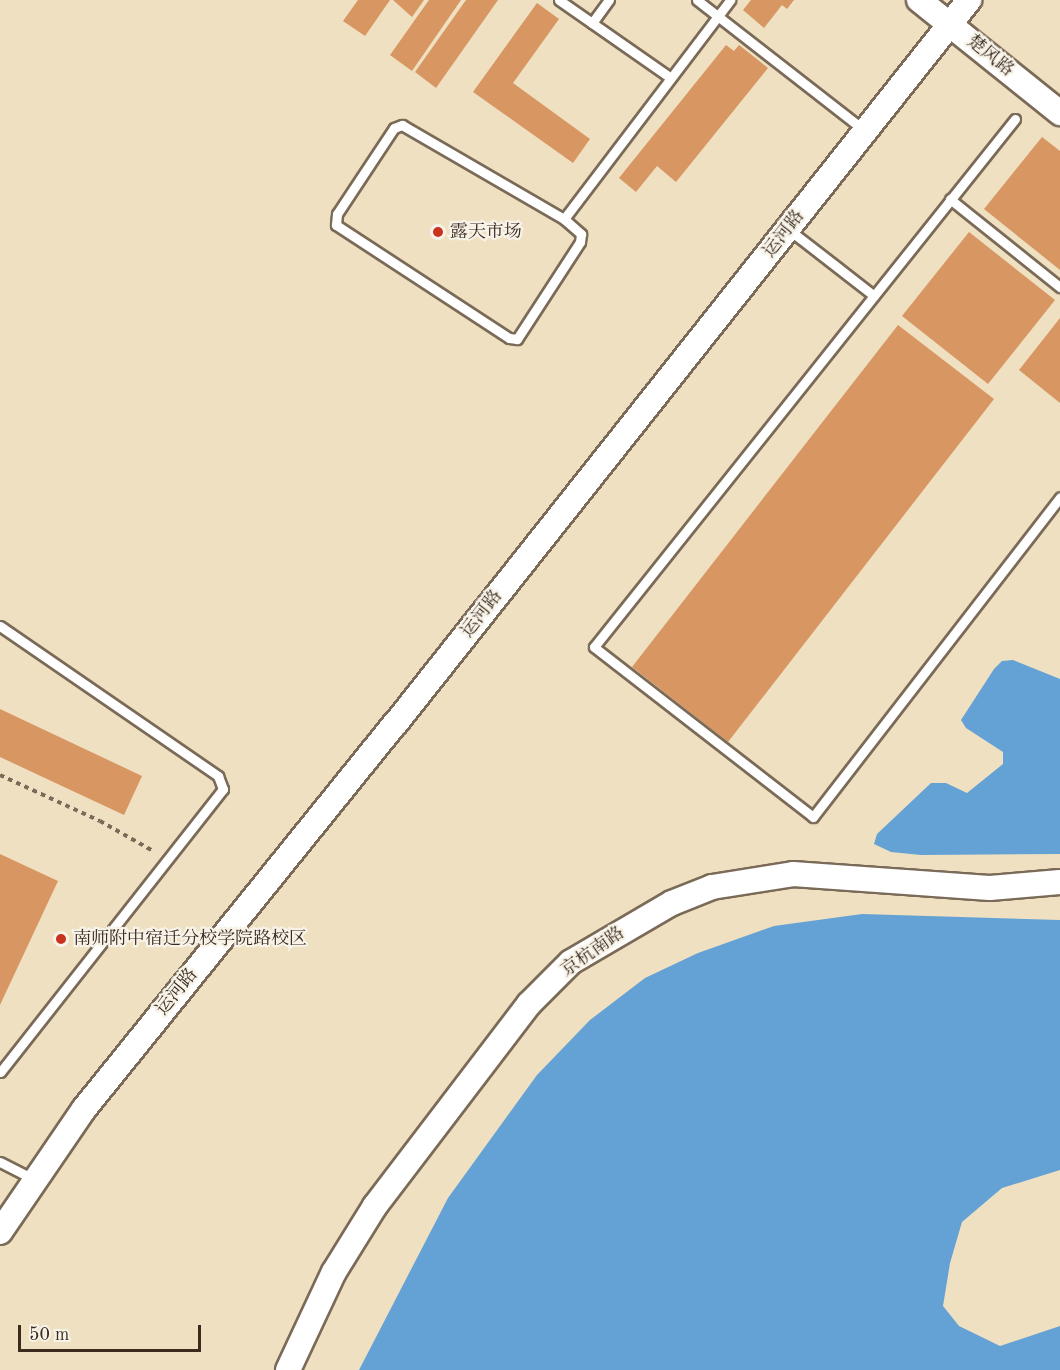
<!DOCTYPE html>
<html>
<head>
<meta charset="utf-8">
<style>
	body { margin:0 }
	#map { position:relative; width:1060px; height:1370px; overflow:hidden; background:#eee0c0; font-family:"Old Standard TT","Noto Serif SC",serif }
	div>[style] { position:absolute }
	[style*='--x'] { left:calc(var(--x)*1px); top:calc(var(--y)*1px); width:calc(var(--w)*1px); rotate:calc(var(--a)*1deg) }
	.water>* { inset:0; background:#64a1d5 }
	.building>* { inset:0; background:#d89663 }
	.path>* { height:4px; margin-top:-2px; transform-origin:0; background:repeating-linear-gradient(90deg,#7a6a57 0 4.5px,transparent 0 9px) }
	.roads { filter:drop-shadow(2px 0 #7a6a57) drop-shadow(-2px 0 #7a6a57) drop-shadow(0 2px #7a6a57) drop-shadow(0 -2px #7a6a57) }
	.service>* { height:9px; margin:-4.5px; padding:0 4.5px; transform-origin:4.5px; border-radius:4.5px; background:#fff }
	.tertiary>* { height:24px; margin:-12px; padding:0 12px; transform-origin:12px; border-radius:12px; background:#fff }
	.dots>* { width:16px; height:16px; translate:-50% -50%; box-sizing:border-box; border:3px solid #f7f3e8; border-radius:50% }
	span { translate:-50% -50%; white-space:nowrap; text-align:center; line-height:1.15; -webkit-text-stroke:4.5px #f7f3e8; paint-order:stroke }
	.street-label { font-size:18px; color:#3b2a1e }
	.poi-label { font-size:18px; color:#3b2a1e }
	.left { translate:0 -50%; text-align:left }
	.scale { position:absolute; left:18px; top:1325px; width:183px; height:27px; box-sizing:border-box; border:3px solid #3b2a1e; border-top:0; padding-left:8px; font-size:18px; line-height:21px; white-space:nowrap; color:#3b2a1e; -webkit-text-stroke:4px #f7f3e8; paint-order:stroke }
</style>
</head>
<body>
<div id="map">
	<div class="water">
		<div style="clip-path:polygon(1013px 660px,1060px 679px,1060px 854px,921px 855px,891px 852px,874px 844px,877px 834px,931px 783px,946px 783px,967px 793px,1003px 764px,1003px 752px,966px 728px,961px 720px,994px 669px,1002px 661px)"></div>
		<div style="clip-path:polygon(862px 914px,1060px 920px,1060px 1170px,1002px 1188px,962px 1222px,950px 1263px,943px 1306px,959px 1326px,1000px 1346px,1060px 1326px,1060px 1370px,359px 1370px,448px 1198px,537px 1075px,590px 1020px,645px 978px,698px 953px,774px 926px)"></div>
	</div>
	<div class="building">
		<div style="clip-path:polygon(358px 0,390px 0,365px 36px,343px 21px)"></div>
		<div style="clip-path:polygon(393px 0,424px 0,412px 17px)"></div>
		<div style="clip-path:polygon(429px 0,461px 0,412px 71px,390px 55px)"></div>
		<div style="clip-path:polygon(466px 0,498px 0,436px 88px,415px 72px)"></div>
		<div style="clip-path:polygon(751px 0,794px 0,787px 9px,782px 5px,764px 28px,743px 10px)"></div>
		<div style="clip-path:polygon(537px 3px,559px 19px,513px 83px,590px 139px,573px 163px,473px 92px)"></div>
		<div style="clip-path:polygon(726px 45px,734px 51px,739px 45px,768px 68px,676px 182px,657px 166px,636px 192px,619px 178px)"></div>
		<div style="clip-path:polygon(1042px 137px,1060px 151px,1060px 270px,984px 209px)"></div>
		<div style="clip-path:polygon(969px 232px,1055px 300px,988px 384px,902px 316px)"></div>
		<div style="clip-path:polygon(1060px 318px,1060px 403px,1019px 370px)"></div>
		<div style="clip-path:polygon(898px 325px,994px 399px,728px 742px,632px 667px)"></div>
		<div style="clip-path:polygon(0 709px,142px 776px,124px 815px,0 757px)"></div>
		<div style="clip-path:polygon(0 854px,58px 881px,0 1005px)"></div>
	</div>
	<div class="path">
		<div style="--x:0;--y:775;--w:110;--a:24.7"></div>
		<div style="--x:100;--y:821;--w:61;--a:29.5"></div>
	</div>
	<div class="roads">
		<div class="service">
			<div style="--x:559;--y:0;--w:136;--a:34.9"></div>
			<div style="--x:697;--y:0;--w:213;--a:37.9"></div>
			<div style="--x:592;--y:23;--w:29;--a:-54"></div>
			<div style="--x:1015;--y:119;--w:675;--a:128.57"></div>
			<div style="--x:594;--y:647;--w:277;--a:37.8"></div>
			<div style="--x:813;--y:817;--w:404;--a:-52.3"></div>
			<div style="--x:402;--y:125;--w:187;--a:30.1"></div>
			<div style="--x:564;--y:219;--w:23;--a:41"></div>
			<div style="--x:581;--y:234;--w:8;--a:97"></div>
			<div style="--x:580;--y:242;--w:116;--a:123"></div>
			<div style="--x:517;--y:339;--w:8;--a:-173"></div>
			<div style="--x:509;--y:338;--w:207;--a:-146.8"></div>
			<div style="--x:336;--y:225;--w:11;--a:-85"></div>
			<div style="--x:337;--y:214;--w:103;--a:-56.5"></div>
			<div style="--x:394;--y:128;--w:9;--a:-21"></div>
			<div style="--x:950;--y:199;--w:141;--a:38.7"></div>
			<div style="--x:564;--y:219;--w:275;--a:-52.8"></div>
			<div style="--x:788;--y:229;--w:108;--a:37.8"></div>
			<div style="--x:0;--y:626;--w:265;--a:34.5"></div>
			<div style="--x:218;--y:776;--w:14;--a:69"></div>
			<div style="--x:223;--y:789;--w:360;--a:128.2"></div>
			<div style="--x:0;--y:1162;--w:38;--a:27"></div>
		</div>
		<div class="tertiary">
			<div style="--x:919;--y:0;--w:181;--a:38.7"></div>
			<div style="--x:0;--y:1232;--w:149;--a:-55.7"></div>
			<div style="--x:84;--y:1109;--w:496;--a:-51.1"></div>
			<div style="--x:396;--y:723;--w:923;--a:-51.6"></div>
			<div style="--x:288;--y:1370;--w:108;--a:-64.9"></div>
			<div style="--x:334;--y:1272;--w:78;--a:-58.2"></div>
			<div style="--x:375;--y:1206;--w:254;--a:-52.7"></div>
			<div style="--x:529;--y:1004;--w:59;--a:-45"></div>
			<div style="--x:571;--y:962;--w:117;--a:-30.3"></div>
			<div style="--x:672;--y:903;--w:43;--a:-21.8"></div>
			<div style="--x:712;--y:887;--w:82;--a:-9.1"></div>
			<div style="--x:793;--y:874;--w:197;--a:4.1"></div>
			<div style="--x:990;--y:888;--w:70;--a:-4.9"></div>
		</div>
	</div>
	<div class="dots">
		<div style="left:438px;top:232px;background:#c8321e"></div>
		<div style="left:61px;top:939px;background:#c8321e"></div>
	</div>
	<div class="street-label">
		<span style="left:990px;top:56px;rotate:39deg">楚风路</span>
		<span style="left:784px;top:234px;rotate:-52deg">运河路</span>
		<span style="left:482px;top:614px;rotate:-52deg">运河路</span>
		<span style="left:593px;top:952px;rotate:-35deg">京杭南路</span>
		<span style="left:177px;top:992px;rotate:-51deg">运河路</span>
	</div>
	<div class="poi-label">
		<span class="left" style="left:450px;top:232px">露天市场</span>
		<span class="left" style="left:73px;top:939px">南师附中宿迁分校学院路校区</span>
	</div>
	<div class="scale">50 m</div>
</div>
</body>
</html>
